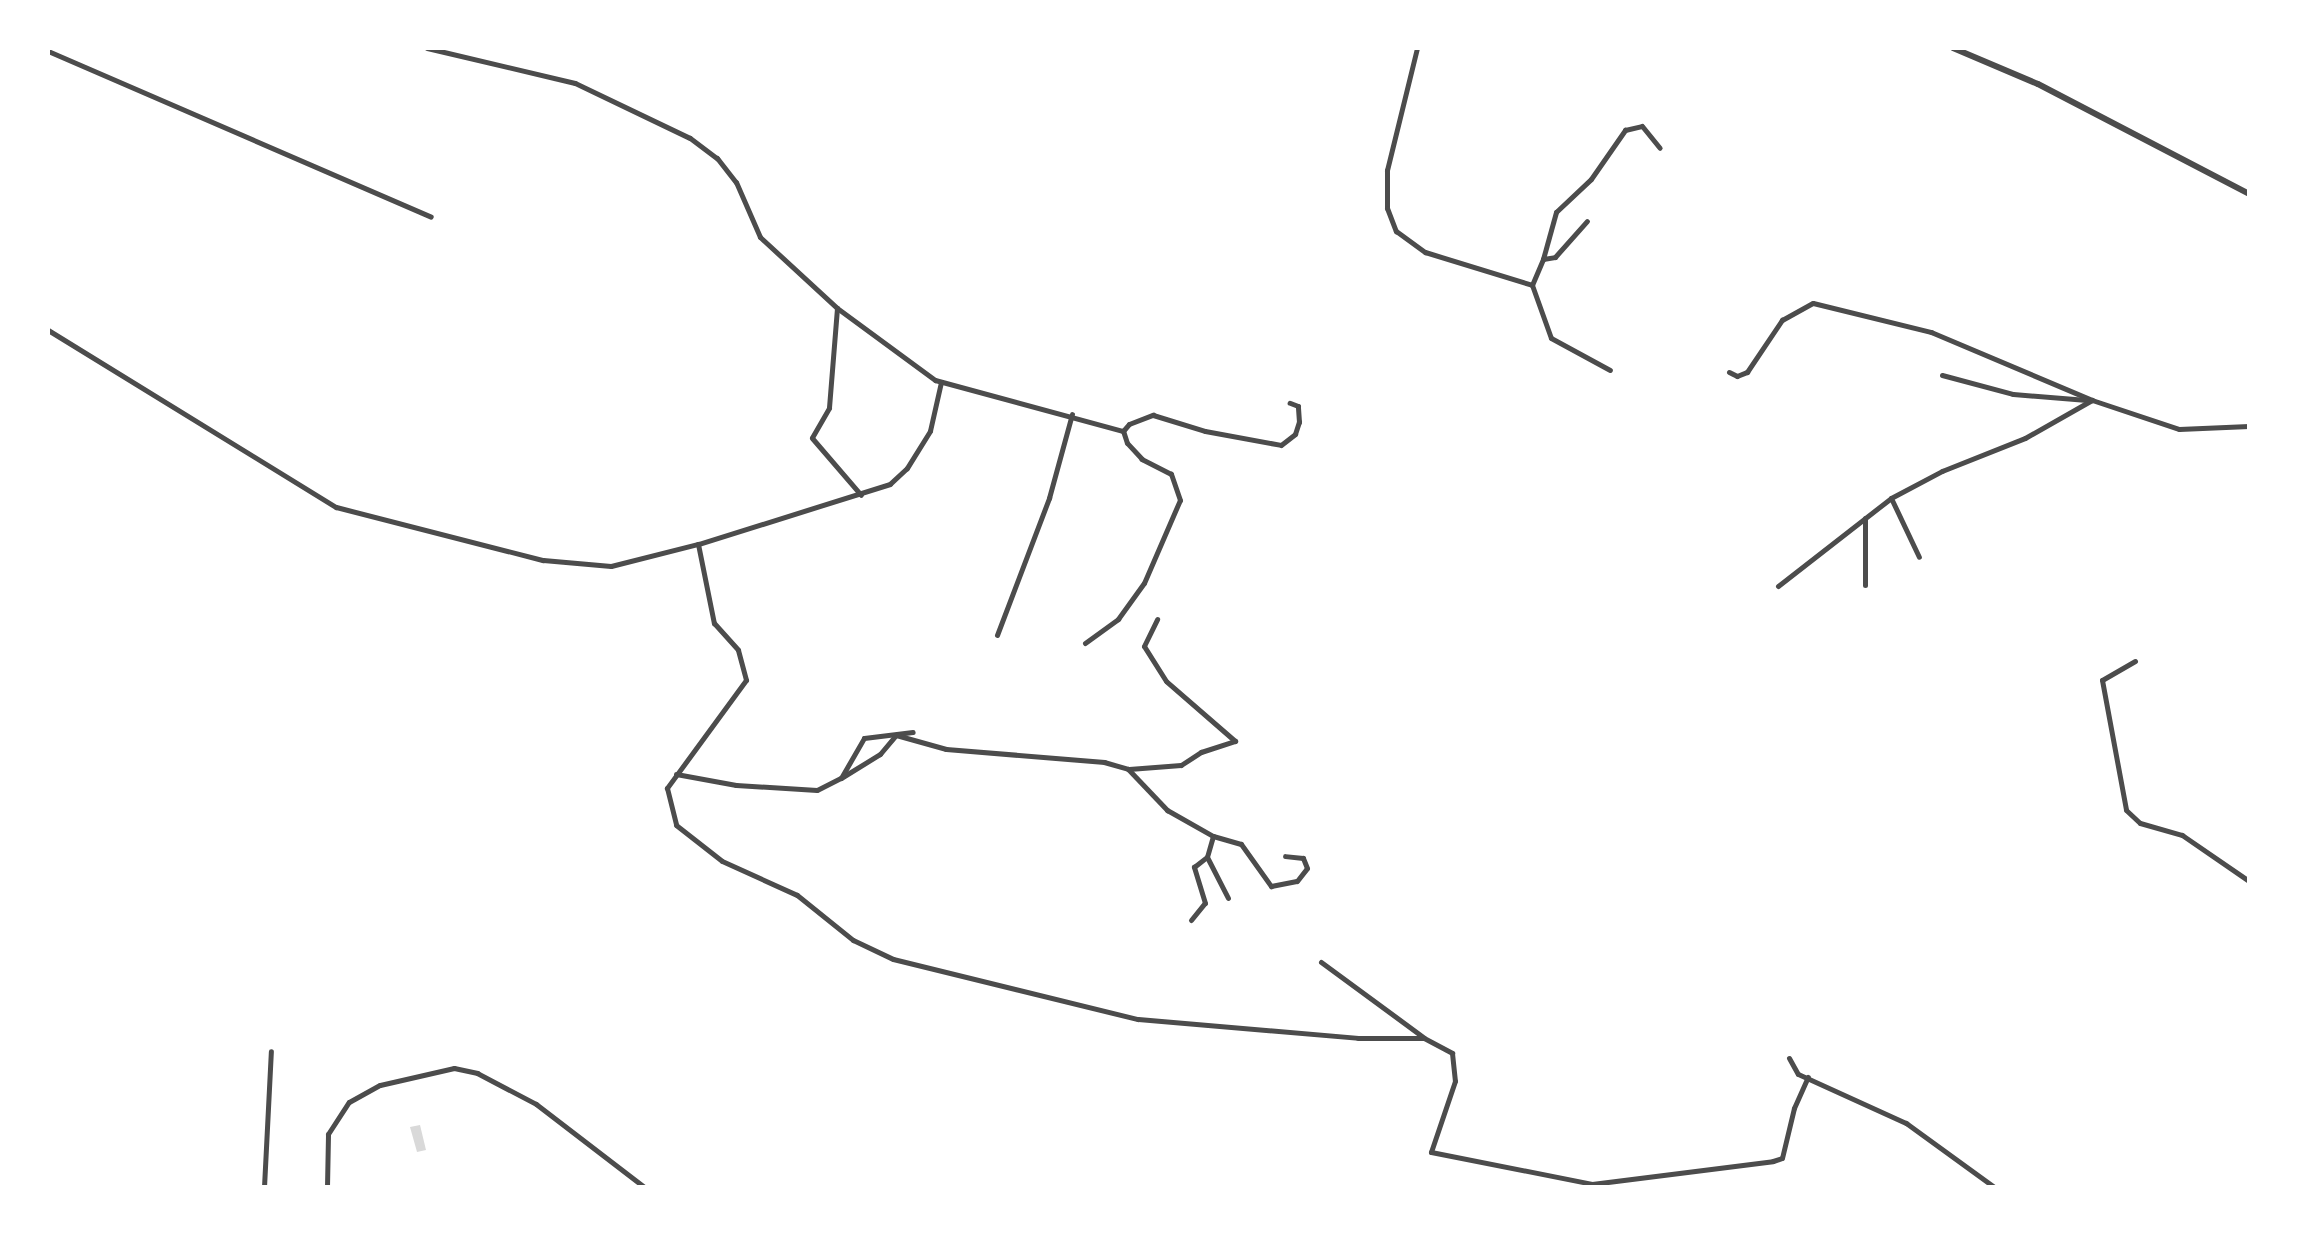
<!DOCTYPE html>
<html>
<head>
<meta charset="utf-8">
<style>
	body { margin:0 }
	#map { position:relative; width:2297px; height:1235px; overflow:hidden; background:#fff; font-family:"Nunito Sans",sans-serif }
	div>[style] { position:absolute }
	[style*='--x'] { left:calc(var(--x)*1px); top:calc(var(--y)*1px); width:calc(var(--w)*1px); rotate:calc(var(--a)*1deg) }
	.water>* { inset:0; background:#d9d9d9 }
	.minor>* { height:5px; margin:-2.5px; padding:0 2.5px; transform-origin:2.5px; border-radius:2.5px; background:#4c4c4c }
	.tertiary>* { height:6px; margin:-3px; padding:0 3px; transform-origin:3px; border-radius:3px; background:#4c4c4c }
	span { translate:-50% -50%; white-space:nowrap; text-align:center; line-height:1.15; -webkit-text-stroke:6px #fff; paint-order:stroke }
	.frame { position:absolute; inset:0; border:50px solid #fff; pointer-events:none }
</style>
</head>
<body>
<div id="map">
	<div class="water">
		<div style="clip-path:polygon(420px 1125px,426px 1150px,417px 1152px,410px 1127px)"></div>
	</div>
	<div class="minor">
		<div style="--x:427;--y:48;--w:152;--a:13.3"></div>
		<div style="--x:575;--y:83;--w:127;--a:25.6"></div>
		<div style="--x:690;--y:138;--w:34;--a:37"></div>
		<div style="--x:717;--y:158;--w:31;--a:52"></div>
		<div style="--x:736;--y:182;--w:60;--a:66.4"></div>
		<div style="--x:760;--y:237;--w:105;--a:42.7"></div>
		<div style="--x:837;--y:308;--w:122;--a:36.3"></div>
		<div style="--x:935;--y:380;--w:195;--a:15.2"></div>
		<div style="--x:1417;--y:48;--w:126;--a:103.8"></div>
		<div style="--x:1387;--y:170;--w:38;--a:90"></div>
		<div style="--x:1387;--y:208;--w:25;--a:69"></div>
		<div style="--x:1396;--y:231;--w:36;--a:36"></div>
		<div style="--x:1425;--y:252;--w:112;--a:17.1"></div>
		<div style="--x:1532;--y:285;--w:56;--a:70.3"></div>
		<div style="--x:1551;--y:338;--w:67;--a:28.5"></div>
		<div style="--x:48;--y:51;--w:417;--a:23.4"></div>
		<div style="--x:1543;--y:259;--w:49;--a:-74.5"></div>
		<div style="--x:1556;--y:212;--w:48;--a:-43.3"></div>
		<div style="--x:1591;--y:179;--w:60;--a:-55.2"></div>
		<div style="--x:1625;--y:130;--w:17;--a:-13"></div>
		<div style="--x:1642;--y:126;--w:28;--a:51"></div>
		<div style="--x:1532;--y:285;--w:28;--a:-67"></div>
		<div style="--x:1543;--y:259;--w:12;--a:-9"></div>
		<div style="--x:1555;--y:257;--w:48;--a:-48.4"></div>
		<div style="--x:837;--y:308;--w:100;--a:94.6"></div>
		<div style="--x:829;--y:408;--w:34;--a:120"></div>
		<div style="--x:812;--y:438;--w:75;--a:49.3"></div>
		<div style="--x:48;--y:330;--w:338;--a:31.6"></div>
		<div style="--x:336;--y:507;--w:214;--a:14.4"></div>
		<div style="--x:543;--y:560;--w:68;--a:5"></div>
		<div style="--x:611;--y:566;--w:90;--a:-14.2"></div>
		<div style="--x:1729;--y:372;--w:9;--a:27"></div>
		<div style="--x:1737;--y:376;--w:11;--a:-22"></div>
		<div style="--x:1747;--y:372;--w:63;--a:-56.1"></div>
		<div style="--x:1782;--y:320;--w:35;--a:-29"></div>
		<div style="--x:1813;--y:303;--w:122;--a:13.8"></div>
		<div style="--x:1931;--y:332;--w:175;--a:22.9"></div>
		<div style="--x:1942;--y:375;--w:73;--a:15"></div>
		<div style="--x:2013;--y:394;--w:74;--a:4.6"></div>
		<div style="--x:941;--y:382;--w:50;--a:102.7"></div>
		<div style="--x:930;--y:431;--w:44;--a:121.9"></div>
		<div style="--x:907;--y:468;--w:23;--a:137"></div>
		<div style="--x:890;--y:484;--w:201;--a:162.6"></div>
		<div style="--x:698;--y:544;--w:81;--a:78.6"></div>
		<div style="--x:714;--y:623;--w:36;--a:48"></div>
		<div style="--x:738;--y:650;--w:31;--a:75"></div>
		<div style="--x:746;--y:680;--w:134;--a:126.2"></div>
		<div style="--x:667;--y:788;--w:38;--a:76"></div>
		<div style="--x:676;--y:825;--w:58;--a:38"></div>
		<div style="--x:722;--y:861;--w:82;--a:24.4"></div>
		<div style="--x:797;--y:895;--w:72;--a:38.8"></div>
		<div style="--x:853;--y:940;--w:44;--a:25.4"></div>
		<div style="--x:893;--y:959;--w:252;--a:13.8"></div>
		<div style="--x:1138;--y:1019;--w:221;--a:4.9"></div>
		<div style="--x:1358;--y:1038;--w:66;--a:0"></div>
		<div style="--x:1424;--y:1038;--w:32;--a:28"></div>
		<div style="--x:1452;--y:1053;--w:28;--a:84"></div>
		<div style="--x:1455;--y:1081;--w:75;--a:108.7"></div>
		<div style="--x:1431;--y:1152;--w:164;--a:11.2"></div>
		<div style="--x:1592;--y:1184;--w:182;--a:-7.2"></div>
		<div style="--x:1773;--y:1161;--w:9;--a:-18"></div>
		<div style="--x:1782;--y:1158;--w:51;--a:-76.5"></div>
		<div style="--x:1794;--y:1108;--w:34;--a:-66"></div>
		<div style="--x:1891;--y:498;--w:65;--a:64.6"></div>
		<div style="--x:1865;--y:518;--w:67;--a:90"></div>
		<div style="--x:1778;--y:586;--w:143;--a:-37.9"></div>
		<div style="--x:1891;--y:498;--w:58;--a:-27.9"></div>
		<div style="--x:1942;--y:471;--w:89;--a:-21.7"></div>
		<div style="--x:2025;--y:438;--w:77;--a:-29.6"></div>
		<div style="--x:2092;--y:400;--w:92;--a:18.4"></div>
		<div style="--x:2179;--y:429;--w:70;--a:-2.5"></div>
		<div style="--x:997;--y:635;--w:147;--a:-69.2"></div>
		<div style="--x:1049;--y:498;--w:87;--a:-74.7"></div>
		<div style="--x:1085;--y:643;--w:41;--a:-36"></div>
		<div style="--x:1118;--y:619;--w:44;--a:-54.2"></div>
		<div style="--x:1144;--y:583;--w:90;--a:-66.6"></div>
		<div style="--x:1180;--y:500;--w:28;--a:-109"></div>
		<div style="--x:1171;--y:474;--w:33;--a:-153"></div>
		<div style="--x:1142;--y:459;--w:22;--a:-133"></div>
		<div style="--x:1127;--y:443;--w:13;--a:-108"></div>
		<div style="--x:1123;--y:431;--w:9;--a:-49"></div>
		<div style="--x:1129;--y:424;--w:26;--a:-21"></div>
		<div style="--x:1153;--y:415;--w:54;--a:17.1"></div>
		<div style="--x:1205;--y:431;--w:77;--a:10.4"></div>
		<div style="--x:1281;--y:445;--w:18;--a:-38"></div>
		<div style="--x:1295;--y:434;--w:13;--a:-72"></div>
		<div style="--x:1299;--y:422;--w:16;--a:-94"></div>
		<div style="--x:1298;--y:406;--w:9;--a:-159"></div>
		<div style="--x:2135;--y:661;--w:38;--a:150"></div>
		<div style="--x:2102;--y:680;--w:132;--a:79.5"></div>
		<div style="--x:2126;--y:810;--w:19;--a:43"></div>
		<div style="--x:2140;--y:823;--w:44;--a:15.9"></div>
		<div style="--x:2182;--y:835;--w:81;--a:34.5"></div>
		<div style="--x:1129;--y:769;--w:52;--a:-4.4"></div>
		<div style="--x:1181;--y:765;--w:24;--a:-33"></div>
		<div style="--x:1201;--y:752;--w:36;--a:-18"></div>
		<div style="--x:1235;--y:741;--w:91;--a:-139"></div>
		<div style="--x:1166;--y:681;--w:41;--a:-122.2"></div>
		<div style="--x:1144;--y:646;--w:30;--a:-64"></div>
		<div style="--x:676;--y:774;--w:61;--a:10.4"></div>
		<div style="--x:736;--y:785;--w:81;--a:3.5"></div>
		<div style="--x:817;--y:790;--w:27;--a:-27"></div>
		<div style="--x:841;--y:778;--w:46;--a:-60.1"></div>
		<div style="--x:864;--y:738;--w:49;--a:-7"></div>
		<div style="--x:841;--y:778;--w:46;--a:-31.6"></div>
		<div style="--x:880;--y:754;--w:25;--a:-50"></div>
		<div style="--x:896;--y:735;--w:52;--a:15.6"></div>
		<div style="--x:946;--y:749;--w:159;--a:4.7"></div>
		<div style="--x:1104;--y:762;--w:25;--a:16"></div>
		<div style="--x:1128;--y:769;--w:57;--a:46.4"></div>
		<div style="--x:1167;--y:810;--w:53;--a:29.5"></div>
		<div style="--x:1213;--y:836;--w:29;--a:16"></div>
		<div style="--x:1241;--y:844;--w:52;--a:54.5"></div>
		<div style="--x:1271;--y:886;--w:26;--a:-11"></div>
		<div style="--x:1297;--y:881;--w:16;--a:-52"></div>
		<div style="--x:1307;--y:868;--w:11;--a:-112"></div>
		<div style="--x:1303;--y:858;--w:18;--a:-174"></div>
		<div style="--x:1213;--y:836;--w:22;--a:106"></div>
		<div style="--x:1207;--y:857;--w:46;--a:62.9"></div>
		<div style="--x:1191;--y:920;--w:22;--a:-51"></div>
		<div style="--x:1205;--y:903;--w:38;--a:-107"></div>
		<div style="--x:1194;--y:867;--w:16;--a:-38"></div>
		<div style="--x:1321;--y:962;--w:127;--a:36.3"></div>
		<div style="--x:1789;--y:1058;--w:18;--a:61"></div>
		<div style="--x:1798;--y:1074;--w:119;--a:24.4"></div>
		<div style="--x:1906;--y:1123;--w:109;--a:36"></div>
		<div style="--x:264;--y:1187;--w:136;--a:-87.1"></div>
		<div style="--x:327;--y:1187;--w:53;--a:-88.9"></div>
		<div style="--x:328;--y:1134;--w:38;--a:-57"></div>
		<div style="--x:349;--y:1102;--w:35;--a:-29"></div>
		<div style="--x:380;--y:1085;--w:76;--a:-12.9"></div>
		<div style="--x:454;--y:1068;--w:24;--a:12"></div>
		<div style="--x:477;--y:1073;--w:67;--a:27.7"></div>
		<div style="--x:536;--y:1104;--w:136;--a:37.5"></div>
	</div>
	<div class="tertiary">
		<div style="--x:1953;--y:48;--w:92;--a:23"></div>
		<div style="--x:2038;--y:84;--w:238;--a:27.5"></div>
	</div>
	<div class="frame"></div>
</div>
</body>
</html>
